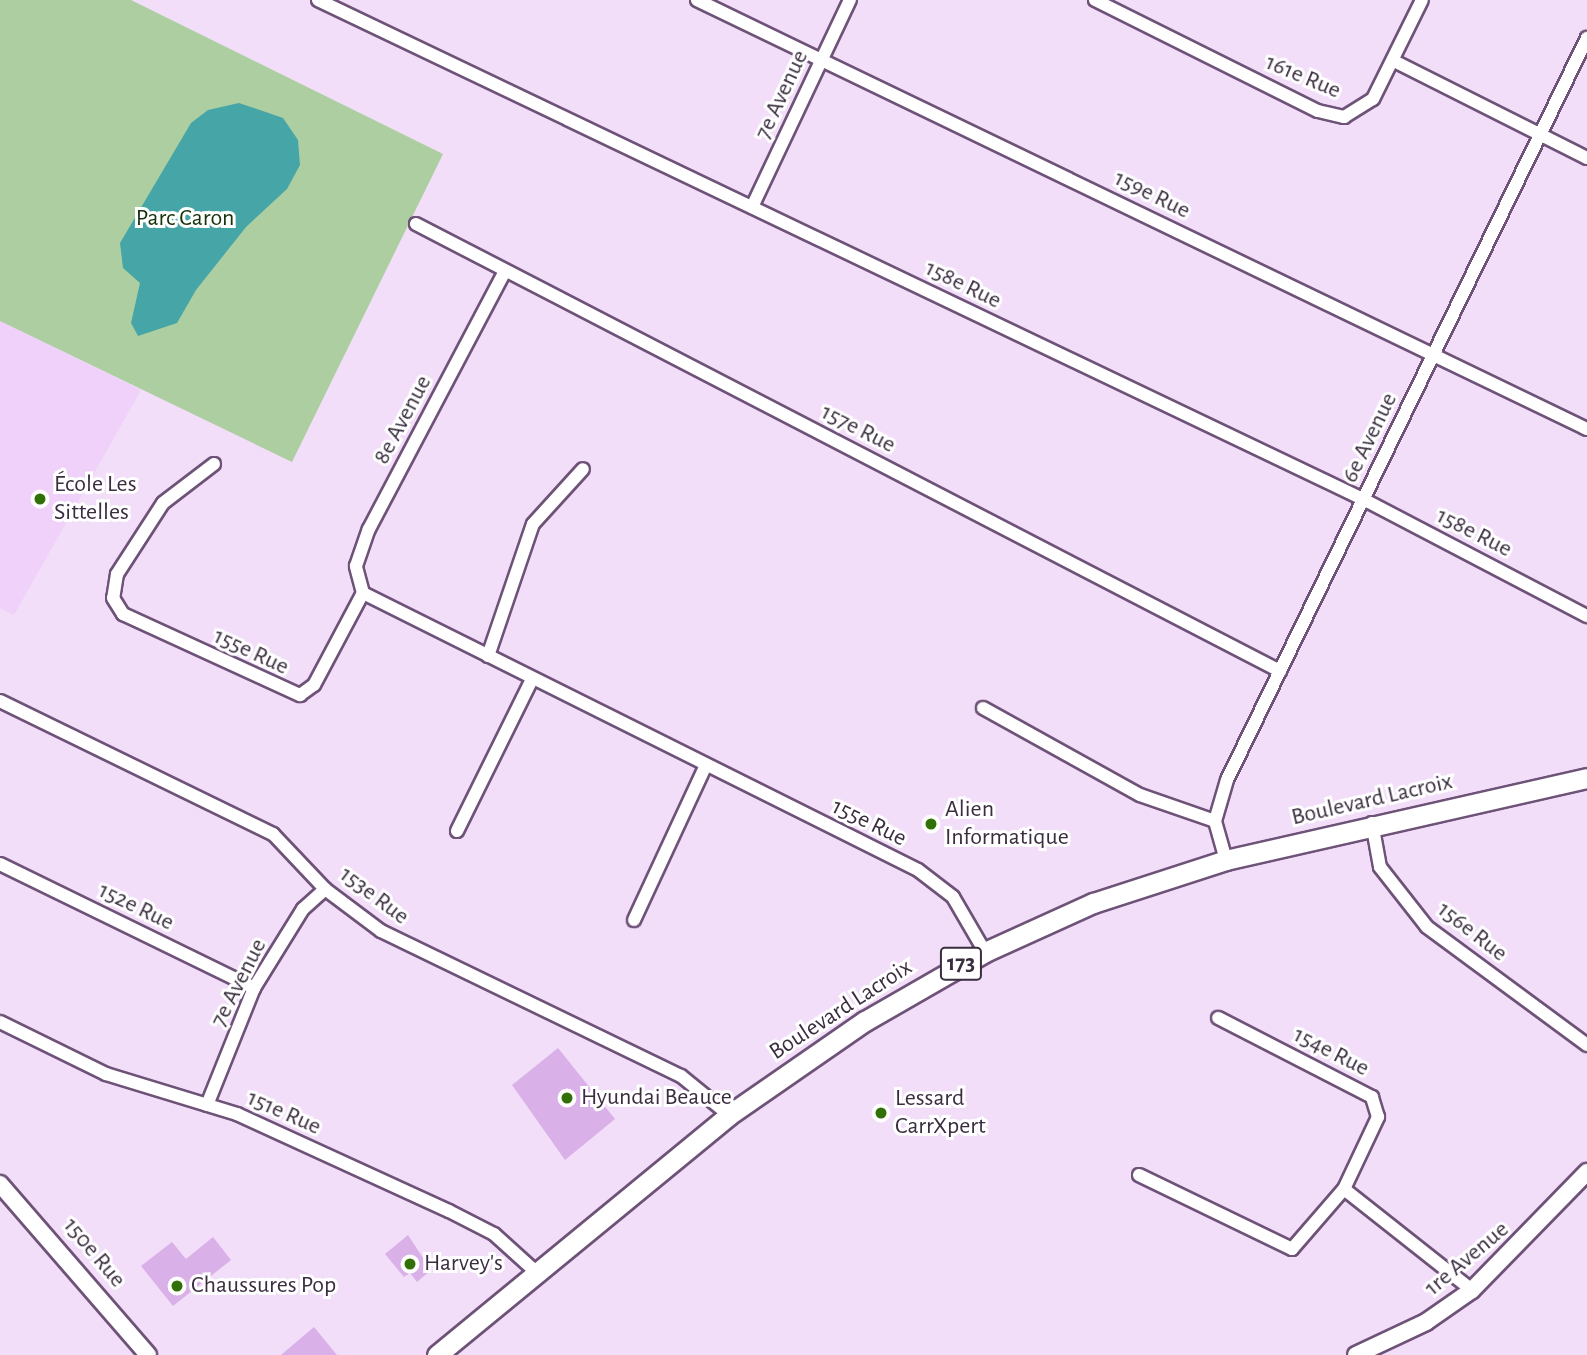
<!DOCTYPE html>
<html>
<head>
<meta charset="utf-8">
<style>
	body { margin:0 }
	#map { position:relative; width:1587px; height:1355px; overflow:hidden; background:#f2def9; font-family:"Alegreya Sans",sans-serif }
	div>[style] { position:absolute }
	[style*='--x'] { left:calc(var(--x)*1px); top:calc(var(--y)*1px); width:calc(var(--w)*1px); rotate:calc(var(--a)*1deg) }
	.built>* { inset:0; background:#efd1f9 }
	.green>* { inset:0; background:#adcea0 }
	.water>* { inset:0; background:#46a5a7 }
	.building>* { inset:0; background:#d9b0e7 }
	.roads { filter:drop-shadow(2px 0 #6e5278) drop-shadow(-2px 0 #6e5278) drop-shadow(0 2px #6e5278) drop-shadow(0 -2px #6e5278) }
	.minor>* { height:12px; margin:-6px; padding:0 6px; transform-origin:6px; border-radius:6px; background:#fff }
	.tertiary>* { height:16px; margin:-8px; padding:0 8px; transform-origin:8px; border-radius:8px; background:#fff }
	.primary>* { height:19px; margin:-9.5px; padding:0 9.5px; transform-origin:9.5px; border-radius:9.5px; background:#fff }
	.dots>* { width:19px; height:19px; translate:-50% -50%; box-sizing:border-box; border:4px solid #fff; border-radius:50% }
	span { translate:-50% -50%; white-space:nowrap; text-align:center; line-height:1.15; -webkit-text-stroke:6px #fff; paint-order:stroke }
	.shield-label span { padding:2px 5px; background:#fff; border:2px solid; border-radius:5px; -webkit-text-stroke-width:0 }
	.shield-label { font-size:23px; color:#3a2d3f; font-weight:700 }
	.street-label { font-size:24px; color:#3a2d3f }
	.park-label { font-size:24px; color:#17320b }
	.poi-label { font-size:24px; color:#3a2d3f }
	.left { translate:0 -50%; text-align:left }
</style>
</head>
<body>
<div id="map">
	<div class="built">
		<div style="clip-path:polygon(0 321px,141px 390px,14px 615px,0 608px)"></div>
	</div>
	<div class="green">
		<div style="clip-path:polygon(0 0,131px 0,443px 154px,292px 462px,0 321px)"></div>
	</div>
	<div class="water">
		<div style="clip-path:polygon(239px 103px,283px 118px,298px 140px,300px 165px,287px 189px,246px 227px,196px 290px,177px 323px,138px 336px,131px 323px,140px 283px,123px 268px,120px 243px,191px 123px,208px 110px)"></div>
	</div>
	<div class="building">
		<div style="clip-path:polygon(558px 1048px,615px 1119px,565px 1160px,512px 1085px)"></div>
		<div style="clip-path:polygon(408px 1235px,431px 1270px,417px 1282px,410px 1273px,404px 1277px,385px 1254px)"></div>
		<div style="clip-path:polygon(213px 1237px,231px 1260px,173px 1306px,141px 1266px,172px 1242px,186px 1259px)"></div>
		<div style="clip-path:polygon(314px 1327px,337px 1355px,281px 1355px)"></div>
	</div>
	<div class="roads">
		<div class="minor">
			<div style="--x:318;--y:0;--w:1158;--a:25.53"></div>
			<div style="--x:1363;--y:499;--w:253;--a:27.6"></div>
			<div style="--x:697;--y:0;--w:988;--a:25.74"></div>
			<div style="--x:1095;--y:0;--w:249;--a:26.5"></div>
			<div style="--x:1318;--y:111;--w:27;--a:13"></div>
			<div style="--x:1344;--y:117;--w:34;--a:-32"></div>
			<div style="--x:1373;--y:99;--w:110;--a:-63.7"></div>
			<div style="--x:1394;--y:61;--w:216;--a:26.7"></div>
			<div style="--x:752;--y:207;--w:229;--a:-64.7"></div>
			<div style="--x:416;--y:224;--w:973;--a:27.36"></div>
			<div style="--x:214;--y:464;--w:64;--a:142.6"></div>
			<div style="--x:163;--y:503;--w:85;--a:122.9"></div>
			<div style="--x:117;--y:574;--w:24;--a:99"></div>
			<div style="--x:113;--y:598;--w:19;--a:58"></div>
			<div style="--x:123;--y:614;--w:195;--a:24.6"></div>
			<div style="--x:300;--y:695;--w:17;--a:-36"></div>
			<div style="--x:314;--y:685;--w:104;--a:-62"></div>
			<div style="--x:363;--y:593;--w:620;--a:26.52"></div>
			<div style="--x:918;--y:870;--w:44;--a:37.6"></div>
			<div style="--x:953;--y:897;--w:64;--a:59.8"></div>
			<div style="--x:363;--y:593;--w:28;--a:-105"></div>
			<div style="--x:356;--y:566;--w:39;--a:-71"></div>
			<div style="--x:369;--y:529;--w:292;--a:-62.2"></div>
			<div style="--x:488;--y:656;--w:139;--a:-71.2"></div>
			<div style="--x:533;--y:524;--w:74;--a:-47.7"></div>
			<div style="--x:0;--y:701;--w:304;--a:26"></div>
			<div style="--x:273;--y:834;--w:76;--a:46.6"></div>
			<div style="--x:325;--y:889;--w:70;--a:36.9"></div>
			<div style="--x:381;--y:931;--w:333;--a:25.8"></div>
			<div style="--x:681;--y:1076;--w:62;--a:39.1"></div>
			<div style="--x:983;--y:708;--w:179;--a:29"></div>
			<div style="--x:1140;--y:795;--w:79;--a:19.1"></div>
			<div style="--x:1372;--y:823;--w:45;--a:79.7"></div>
			<div style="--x:1380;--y:867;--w:76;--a:51.9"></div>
			<div style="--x:1427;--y:927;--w:199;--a:36.4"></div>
			<div style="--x:457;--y:831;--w:169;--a:-63.7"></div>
			<div style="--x:1226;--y:860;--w:41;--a:-105.8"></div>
			<div style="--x:1215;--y:821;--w:43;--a:-73.7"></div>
			<div style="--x:1227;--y:780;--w:825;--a:-64.12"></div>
			<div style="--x:0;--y:864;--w:283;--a:26"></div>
			<div style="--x:634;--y:920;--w:171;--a:-65.1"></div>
			<div style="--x:0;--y:1022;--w:118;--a:26.1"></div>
			<div style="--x:106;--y:1074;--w:137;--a:17"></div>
			<div style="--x:237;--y:1114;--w:233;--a:24.6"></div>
			<div style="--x:449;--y:1211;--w:51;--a:27.1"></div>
			<div style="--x:494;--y:1234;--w:57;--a:42.1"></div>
			<div style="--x:207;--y:1105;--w:126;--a:-68.1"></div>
			<div style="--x:254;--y:988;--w:93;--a:-58.2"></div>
			<div style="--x:303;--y:909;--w:30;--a:-42"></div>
			<div style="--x:1139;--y:1175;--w:170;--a:25.8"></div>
			<div style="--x:1292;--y:1249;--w:79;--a:-49.1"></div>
			<div style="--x:1344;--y:1189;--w:80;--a:-64.7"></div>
			<div style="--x:1378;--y:1117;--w:21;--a:-107"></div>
			<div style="--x:1372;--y:1097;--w:173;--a:-152.8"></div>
			<div style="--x:1344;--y:1189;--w:163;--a:38.3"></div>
		</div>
		<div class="tertiary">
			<div style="--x:0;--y:1184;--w:226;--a:49.1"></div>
			<div style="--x:1356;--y:1355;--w:77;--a:-25.2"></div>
			<div style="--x:1426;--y:1322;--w:56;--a:-34.8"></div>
			<div style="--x:1472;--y:1290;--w:165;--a:-45.7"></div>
		</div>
		<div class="primary">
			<div style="--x:437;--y:1355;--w:378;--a:-39.4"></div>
			<div style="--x:729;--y:1115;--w:165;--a:-34.7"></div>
			<div style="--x:865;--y:1021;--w:138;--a:-29.9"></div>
			<div style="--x:985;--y:952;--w:119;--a:-24.4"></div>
			<div style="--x:1093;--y:903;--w:140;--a:-17.9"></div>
			<div style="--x:1226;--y:860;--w:370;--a:-12.8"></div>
		</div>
	</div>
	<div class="dots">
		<div style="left:40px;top:499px;background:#307006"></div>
		<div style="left:931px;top:824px;background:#307006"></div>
		<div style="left:567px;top:1098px;background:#307006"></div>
		<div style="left:881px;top:1113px;background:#307006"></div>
		<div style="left:410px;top:1264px;background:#307006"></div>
		<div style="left:177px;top:1286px;background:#307006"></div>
	</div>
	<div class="shield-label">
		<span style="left:961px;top:964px">173</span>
	</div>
	<div class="street-label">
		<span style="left:1303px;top:77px;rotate:23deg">161e Rue</span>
		<span style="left:782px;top:95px;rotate:-65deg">7e Avenue</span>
		<span style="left:1152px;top:195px;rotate:26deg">159e Rue</span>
		<span style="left:963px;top:285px;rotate:26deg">158e Rue</span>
		<span style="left:403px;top:420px;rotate:-62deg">8e Avenue</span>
		<span style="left:858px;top:429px;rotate:27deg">157e Rue</span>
		<span style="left:1370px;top:438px;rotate:-64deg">6e Avenue</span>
		<span style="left:1474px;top:533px;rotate:27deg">158e Rue</span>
		<span style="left:251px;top:652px;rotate:25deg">155e Rue</span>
		<span style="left:1372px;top:800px;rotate:-13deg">Boulevard Lacroix</span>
		<span style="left:869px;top:823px;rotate:26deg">155e Rue</span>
		<span style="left:374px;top:896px;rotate:37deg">153e Rue</span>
		<span style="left:136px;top:907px;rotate:26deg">152e Rue</span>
		<span style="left:1472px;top:932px;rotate:38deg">156e Rue</span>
		<span style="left:239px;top:983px;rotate:-63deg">7e Avenue</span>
		<span style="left:841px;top:1010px;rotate:-33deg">Boulevard Lacroix</span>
		<span style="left:1331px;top:1052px;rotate:27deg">154e Rue</span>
		<span style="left:284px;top:1113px;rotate:24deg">151e Rue</span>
		<span style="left:94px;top:1253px;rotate:50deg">150e Rue</span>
		<span style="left:1467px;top:1259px;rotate:-40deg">1re Avenue</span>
	</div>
	<div class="park-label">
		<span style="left:185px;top:219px">Parc Caron</span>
	</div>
	<div class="poi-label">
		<span class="left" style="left:54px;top:499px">École Les<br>Sittelles</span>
		<span class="left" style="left:945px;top:824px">Alien<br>Informatique</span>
		<span class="left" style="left:581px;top:1098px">Hyundai Beauce</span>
		<span class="left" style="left:895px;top:1113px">Lessard<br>CarrXpert</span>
		<span class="left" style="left:424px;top:1264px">Harvey's</span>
		<span class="left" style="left:191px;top:1286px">Chaussures Pop</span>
	</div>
</div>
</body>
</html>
